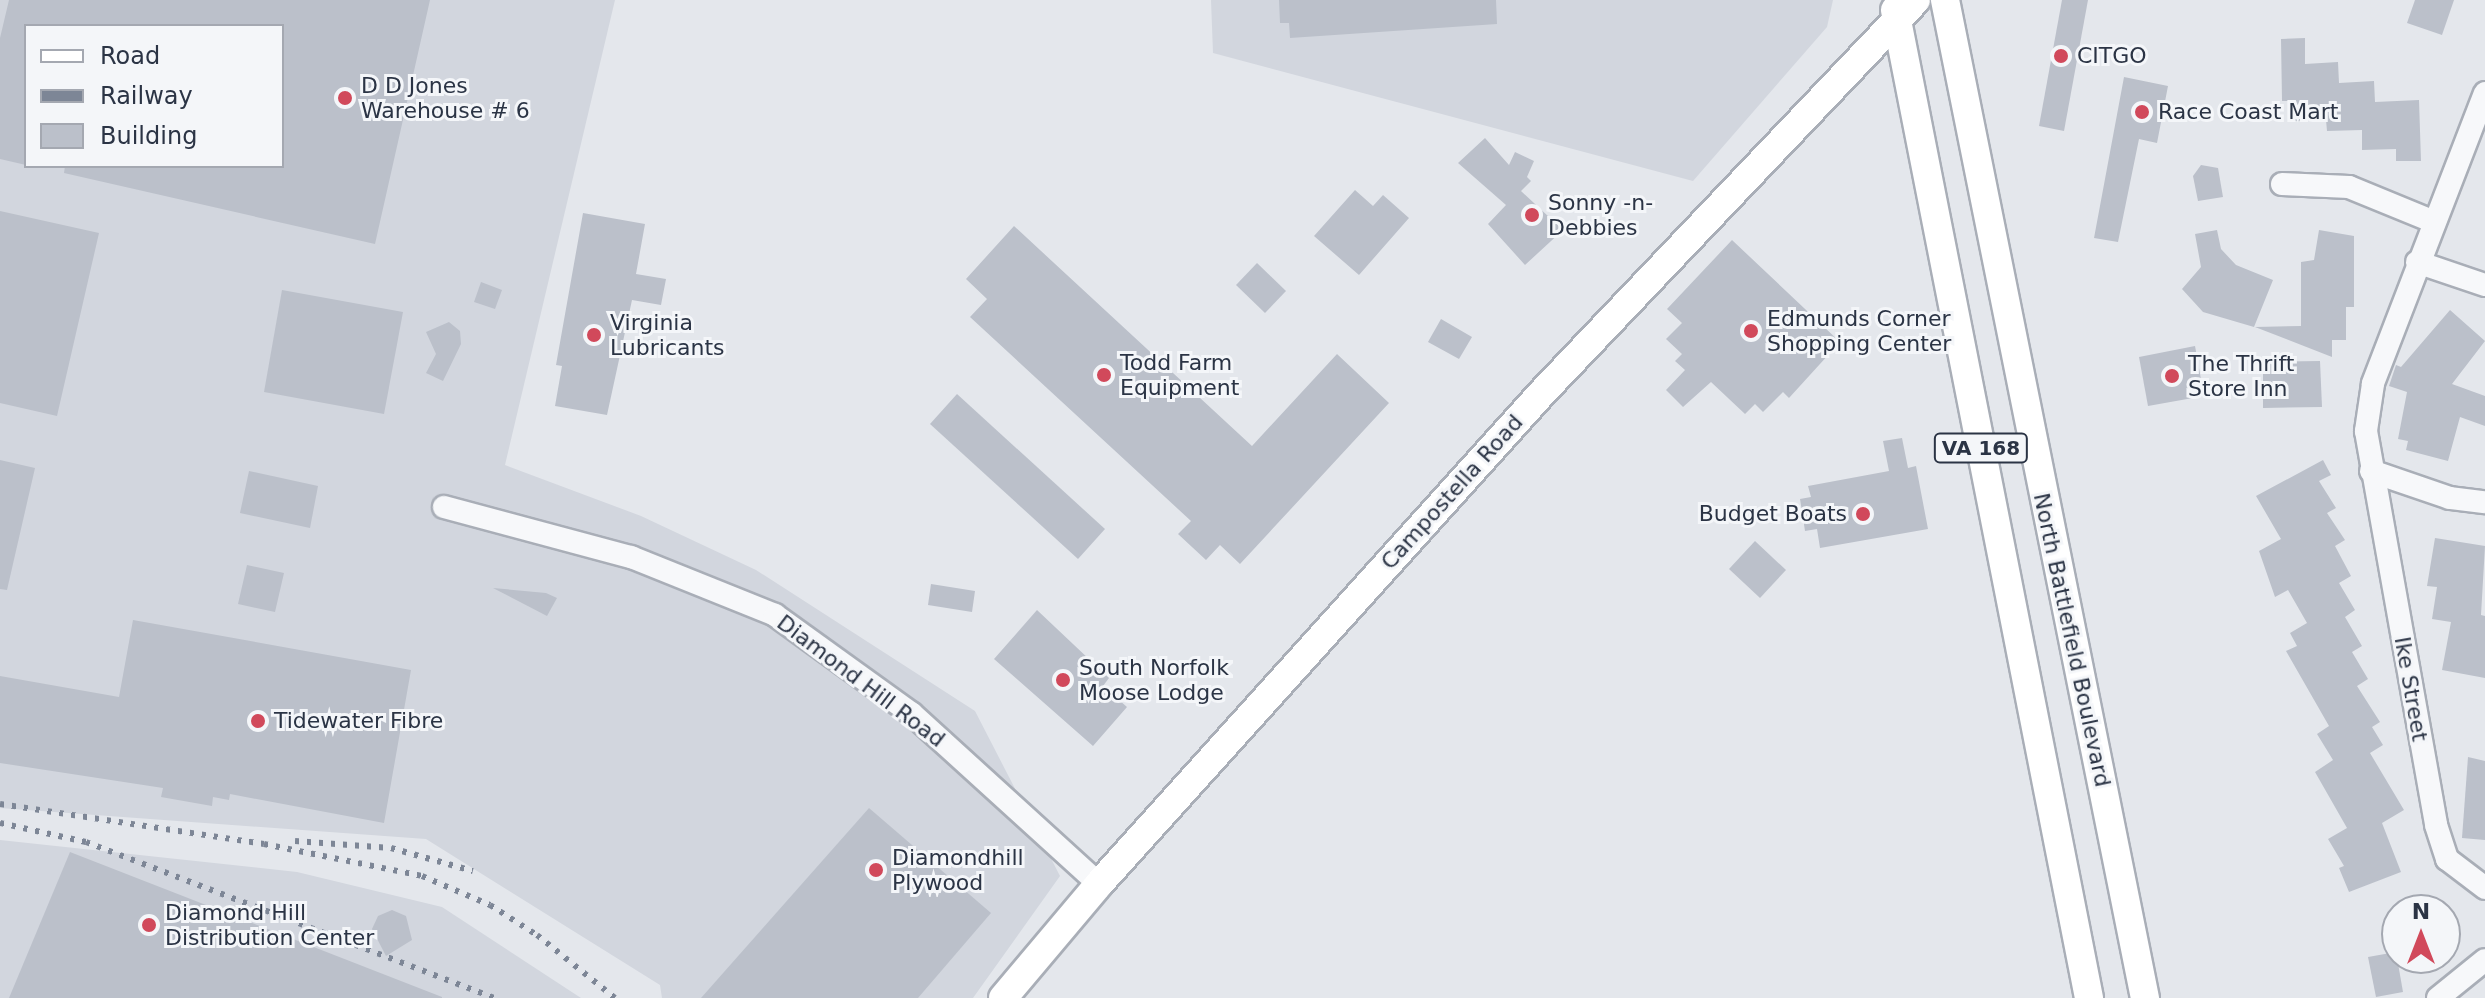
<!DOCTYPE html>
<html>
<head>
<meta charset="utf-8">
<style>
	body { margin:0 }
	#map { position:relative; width:2485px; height:998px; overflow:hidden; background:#e4e7ec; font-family:"DejaVu Sans",sans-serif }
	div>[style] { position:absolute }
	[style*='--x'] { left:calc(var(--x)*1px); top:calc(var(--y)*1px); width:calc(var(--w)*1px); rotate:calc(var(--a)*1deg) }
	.built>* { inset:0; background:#d2d6de }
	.building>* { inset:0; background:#bbc0ca }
	.roads { filter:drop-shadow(2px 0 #a9aeb7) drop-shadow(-2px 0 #a9aeb7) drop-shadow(0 2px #a9aeb7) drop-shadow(0 -2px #a9aeb7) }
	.minor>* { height:22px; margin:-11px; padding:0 11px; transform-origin:11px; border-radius:11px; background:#f7f8fa }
	.major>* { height:28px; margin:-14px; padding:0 14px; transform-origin:14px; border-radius:14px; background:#fff }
	.rail>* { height:6px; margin-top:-3px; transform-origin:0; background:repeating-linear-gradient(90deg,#7d8696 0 4px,transparent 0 12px) }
	.dots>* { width:22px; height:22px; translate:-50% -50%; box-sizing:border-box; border:4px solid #f4f6f9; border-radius:50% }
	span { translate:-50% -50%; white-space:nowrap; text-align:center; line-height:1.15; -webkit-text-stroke:6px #f4f6f9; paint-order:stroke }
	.shield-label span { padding:2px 6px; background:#f4f6f9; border:2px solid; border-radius:6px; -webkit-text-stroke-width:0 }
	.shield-label { font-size:20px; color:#2b3445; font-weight:700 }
	.poi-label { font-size:22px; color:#2b3445 }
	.left { translate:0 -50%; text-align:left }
	.right { translate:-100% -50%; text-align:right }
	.street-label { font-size:22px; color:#2b3445 }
	.legend { position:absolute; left:24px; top:24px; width:260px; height:144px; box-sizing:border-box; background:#f4f6f9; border:2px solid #a4a8b1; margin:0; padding:10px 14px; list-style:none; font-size:24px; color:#2b3445 }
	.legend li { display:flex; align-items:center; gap:16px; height:40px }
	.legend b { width:40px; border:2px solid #a4a8b1 }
	.north { position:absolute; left:2381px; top:894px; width:80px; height:80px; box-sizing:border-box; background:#f4f6f9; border:2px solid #a4a8b1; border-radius:50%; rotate:0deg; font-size:22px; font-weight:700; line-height:32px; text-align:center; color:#2b3445 }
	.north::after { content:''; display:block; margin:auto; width:28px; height:36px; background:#d1495b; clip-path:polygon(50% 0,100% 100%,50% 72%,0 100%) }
</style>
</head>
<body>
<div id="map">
	<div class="built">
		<div style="clip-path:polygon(evenodd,0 0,615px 0,505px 465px,641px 516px,756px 570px,975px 711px,1060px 876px,973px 998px,662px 998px,660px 985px,426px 839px,0 808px,0 0,26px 26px,282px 26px,282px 166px,26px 166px,26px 26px)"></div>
		<div style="clip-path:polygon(1211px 0,1833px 0,1827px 27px,1693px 181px,1213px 53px)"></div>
		<div style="clip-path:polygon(0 840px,297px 872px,442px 907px,581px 998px,0 998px)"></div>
	</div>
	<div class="building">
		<div style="clip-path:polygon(9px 0,430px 0,375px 244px,64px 173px,65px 166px,282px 166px,282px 26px,26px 26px,26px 165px,0 159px,0 38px)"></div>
		<div style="clip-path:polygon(1279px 0,1496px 0,1497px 24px,1290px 38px,1289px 23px,1280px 23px)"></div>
		<div style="clip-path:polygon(2062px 0,2088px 0,2064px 131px,2039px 126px)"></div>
		<div style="clip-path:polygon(2415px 0,2454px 0,2442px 35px,2407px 23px)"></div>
		<div style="clip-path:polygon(2305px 38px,2305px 64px,2338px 62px,2339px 83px,2374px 81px,2375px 102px,2419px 100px,2421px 161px,2396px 161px,2396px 149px,2362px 150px,2362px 130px,2327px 131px,2326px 120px,2292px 121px,2291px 101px,2282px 101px,2281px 39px)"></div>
		<div style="clip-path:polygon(2124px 77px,2168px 86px,2157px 143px,2139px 139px,2118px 242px,2094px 238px)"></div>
		<div style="clip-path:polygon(1485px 138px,1509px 165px,1515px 152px,1534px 161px,1527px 177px,1531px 181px,1521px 191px,1563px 230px,1525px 265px,1488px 224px,1506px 205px,1458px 163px)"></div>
		<div style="clip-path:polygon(2201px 165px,2218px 168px,2223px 197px,2198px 201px,2193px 176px)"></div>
		<div style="clip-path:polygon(1355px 190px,1373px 206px,1383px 195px,1409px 218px,1359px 275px,1314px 236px)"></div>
		<div style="clip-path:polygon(0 211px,99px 233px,57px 416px,0 403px)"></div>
		<div style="clip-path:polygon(583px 213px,645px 224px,636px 274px,666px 279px,661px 305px,632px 300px,607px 415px,555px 406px,562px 366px,556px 365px)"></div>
		<div style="clip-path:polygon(1014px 226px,1252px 446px,1337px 354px,1389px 403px,1240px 564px,1220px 545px,1206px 560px,1178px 534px,1191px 521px,970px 317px,987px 299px,966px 279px)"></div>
		<div style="clip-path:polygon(2217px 230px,2221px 249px,2236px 265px,2273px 280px,2254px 327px,2203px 312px,2182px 289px,2201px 267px,2195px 234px)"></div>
		<div style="clip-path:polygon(2319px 230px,2354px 236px,2354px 307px,2346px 307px,2346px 340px,2332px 340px,2332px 357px,2255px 327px,2301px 326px,2301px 262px,2314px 260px)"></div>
		<div style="clip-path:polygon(1732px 240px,1840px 342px,1789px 398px,1783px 392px,1763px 412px,1755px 404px,1745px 414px,1711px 382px,1683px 407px,1666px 390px,1685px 370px,1675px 361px,1682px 354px,1666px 339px,1682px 323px,1667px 309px)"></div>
		<div style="clip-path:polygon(1257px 263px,1286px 291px,1265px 313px,1236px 285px)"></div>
		<div style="clip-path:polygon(481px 282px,502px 290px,495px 309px,474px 302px)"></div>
		<div style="clip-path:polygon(282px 290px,403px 312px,384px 414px,264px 392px)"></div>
		<div style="clip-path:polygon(2450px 310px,2485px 341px,2452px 384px,2485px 396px,2485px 426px,2460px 417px,2448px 461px,2406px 450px,2408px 441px,2398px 439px,2407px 392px,2389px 386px,2396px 365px,2401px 367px)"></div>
		<div style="clip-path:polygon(1441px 319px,1472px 337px,1459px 359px,1428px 342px)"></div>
		<div style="clip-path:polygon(449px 322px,460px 331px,461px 344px,443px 381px,426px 373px,436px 354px,426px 332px)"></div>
		<div style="clip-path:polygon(2195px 346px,2204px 396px,2148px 406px,2139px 357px)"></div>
		<div style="clip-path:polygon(2320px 361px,2322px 407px,2263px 408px,2263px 362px)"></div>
		<div style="clip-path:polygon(957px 394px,1105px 529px,1078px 559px,930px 424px)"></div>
		<div style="clip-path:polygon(1902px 438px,1908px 468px,1916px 466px,1928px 529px,1820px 548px,1817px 529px,1805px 531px,1800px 499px,1811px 497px,1808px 486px,1889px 471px,1883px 441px)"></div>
		<div style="clip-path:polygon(0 460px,35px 468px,7px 590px,0 589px)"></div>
		<div style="clip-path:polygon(2323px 460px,2331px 475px,2319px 481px,2336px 508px,2327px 513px,2345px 540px,2335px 546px,2351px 576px,2339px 583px,2355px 610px,2345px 617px,2362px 646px,2352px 652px,2368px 679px,2357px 686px,2380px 722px,2372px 727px,2383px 745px,2370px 753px,2404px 810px,2382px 823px,2401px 872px,2349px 892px,2339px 868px,2344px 866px,2328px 839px,2347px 828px,2315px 772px,2333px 760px,2317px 734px,2329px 726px,2286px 651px,2297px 646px,2290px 633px,2307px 623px,2288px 590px,2275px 597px,2259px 551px,2281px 539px,2256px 496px)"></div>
		<div style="clip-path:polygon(249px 471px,318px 486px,310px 528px,240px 513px)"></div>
		<div style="clip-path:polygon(2435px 538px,2485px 546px,2481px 615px,2485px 616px,2485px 678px,2442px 670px,2451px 622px,2432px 619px,2437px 587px,2427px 586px)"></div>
		<div style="clip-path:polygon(1755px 541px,1786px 570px,1760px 598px,1729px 569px)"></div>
		<div style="clip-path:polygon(247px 565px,284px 573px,275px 612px,238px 604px)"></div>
		<div style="clip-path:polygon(931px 584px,975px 591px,972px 612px,928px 605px)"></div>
		<div style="clip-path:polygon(493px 588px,546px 593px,557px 598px,547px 616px)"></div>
		<div style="clip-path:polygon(1037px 610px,1109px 678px,1103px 686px,1127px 707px,1093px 746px,994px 659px)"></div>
		<div style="clip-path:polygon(133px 620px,411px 670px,384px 823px,230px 794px,229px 800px,213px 797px,212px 806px,161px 797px,163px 788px,0 763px,0 676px,119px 697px)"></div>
		<div style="clip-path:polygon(2468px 757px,2485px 761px,2485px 840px,2462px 838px)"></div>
		<div style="clip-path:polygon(869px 808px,991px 913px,918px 998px,701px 998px)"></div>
		<div style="clip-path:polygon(70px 852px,442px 997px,442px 998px,9px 998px)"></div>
		<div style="clip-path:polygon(392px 910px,406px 916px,412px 940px,386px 956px,372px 929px,378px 916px)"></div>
		<div style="clip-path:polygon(2396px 952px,2403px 992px,2376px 997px,2368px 957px)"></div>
	</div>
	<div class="roads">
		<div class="minor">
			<div style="--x:2485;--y:93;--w:312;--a:111.1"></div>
			<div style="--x:2373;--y:384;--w:48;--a:98.5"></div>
			<div style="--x:2366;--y:431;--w:400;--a:79.9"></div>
			<div style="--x:2436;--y:825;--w:36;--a:72"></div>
			<div style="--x:2447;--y:859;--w:48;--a:37.3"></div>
			<div style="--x:2282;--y:184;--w:67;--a:2.6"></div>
			<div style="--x:2349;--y:187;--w:90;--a:22.3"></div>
			<div style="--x:2417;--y:262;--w:72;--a:18.7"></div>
			<div style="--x:2371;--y:471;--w:83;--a:18.9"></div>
			<div style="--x:2450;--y:498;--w:35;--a:7"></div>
			<div style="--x:444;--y:507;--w:194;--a:15"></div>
			<div style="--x:631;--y:557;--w:155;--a:21.9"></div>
			<div style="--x:775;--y:615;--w:168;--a:35.8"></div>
			<div style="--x:911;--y:713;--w:254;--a:42.3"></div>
			<div style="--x:2438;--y:998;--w:60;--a:-39"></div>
		</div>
		<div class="major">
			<div style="--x:1945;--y:0;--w:1018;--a:78.67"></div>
			<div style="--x:1895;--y:10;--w:1007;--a:78.89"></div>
			<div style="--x:1003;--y:998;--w:149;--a:-49.9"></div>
			<div style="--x:1099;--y:884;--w:658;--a:-47.95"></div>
			<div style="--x:1540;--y:395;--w:545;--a:-46.41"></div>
		</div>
	</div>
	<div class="rail">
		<div style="--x:0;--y:804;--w:267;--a:8.6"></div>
		<div style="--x:264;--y:844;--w:161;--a:11.4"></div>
		<div style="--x:422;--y:876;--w:74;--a:23.1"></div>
		<div style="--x:490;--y:905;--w:56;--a:32.6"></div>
		<div style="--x:537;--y:935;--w:100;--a:38.9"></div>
		<div style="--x:0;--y:823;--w:88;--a:12.5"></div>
		<div style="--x:86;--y:842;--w:438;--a:20.9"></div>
		<div style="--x:295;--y:841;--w:96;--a:4.2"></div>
		<div style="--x:391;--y:848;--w:85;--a:15.7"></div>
	</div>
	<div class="dots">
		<div style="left:2061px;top:56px;background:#d1495b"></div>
		<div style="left:345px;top:98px;background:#d1495b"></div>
		<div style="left:2142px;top:112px;background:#d1495b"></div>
		<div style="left:1532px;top:215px;background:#d1495b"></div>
		<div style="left:1751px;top:331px;background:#d1495b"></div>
		<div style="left:594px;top:335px;background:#d1495b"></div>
		<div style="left:1104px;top:375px;background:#d1495b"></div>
		<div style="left:2172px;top:376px;background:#d1495b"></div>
		<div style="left:1863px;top:514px;background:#d1495b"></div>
		<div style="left:1063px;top:680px;background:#d1495b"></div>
		<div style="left:258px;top:721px;background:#d1495b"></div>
		<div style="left:876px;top:870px;background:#d1495b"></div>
		<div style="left:149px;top:925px;background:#d1495b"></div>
	</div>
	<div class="shield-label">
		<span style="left:1981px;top:448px">VA 168</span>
	</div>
	<div class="poi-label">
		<span class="left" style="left:2077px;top:56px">CITGO</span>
		<span class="left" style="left:361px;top:98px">D D Jones<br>Warehouse # 6</span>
		<span class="left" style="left:2158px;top:112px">Race Coast Mart</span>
		<span class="left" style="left:1548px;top:215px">Sonny -n-<br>Debbies</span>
		<span class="left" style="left:1767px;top:331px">Edmunds Corner<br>Shopping Center</span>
		<span class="left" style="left:610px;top:335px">Virginia<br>Lubricants</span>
		<span class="left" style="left:1120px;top:375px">Todd Farm<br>Equipment</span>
		<span class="left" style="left:2188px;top:376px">The Thrift<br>Store Inn</span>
		<span class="right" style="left:1847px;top:514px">Budget Boats</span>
		<span class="left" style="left:1079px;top:680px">South Norfolk<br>Moose Lodge</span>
		<span class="left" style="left:274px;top:721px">Tidewater Fibre</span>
		<span class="left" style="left:892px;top:870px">Diamondhill<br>Plywood</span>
		<span class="left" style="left:165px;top:925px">Diamond Hill<br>Distribution Center</span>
	</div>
	<div class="street-label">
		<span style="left:1452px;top:492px;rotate:-48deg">Campostella Road</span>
		<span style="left:2072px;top:640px;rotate:78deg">North Battlefield Boulevard</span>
		<span style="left:861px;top:681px;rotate:37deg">Diamond Hill Road</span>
		<span style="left:2411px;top:689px;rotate:80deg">Ike Street</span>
	</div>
	<ul class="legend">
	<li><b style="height:10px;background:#fff"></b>Road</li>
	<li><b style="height:10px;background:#7d8696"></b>Railway</li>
	<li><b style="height:22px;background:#bbc0ca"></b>Building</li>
	</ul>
	<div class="north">N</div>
</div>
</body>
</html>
